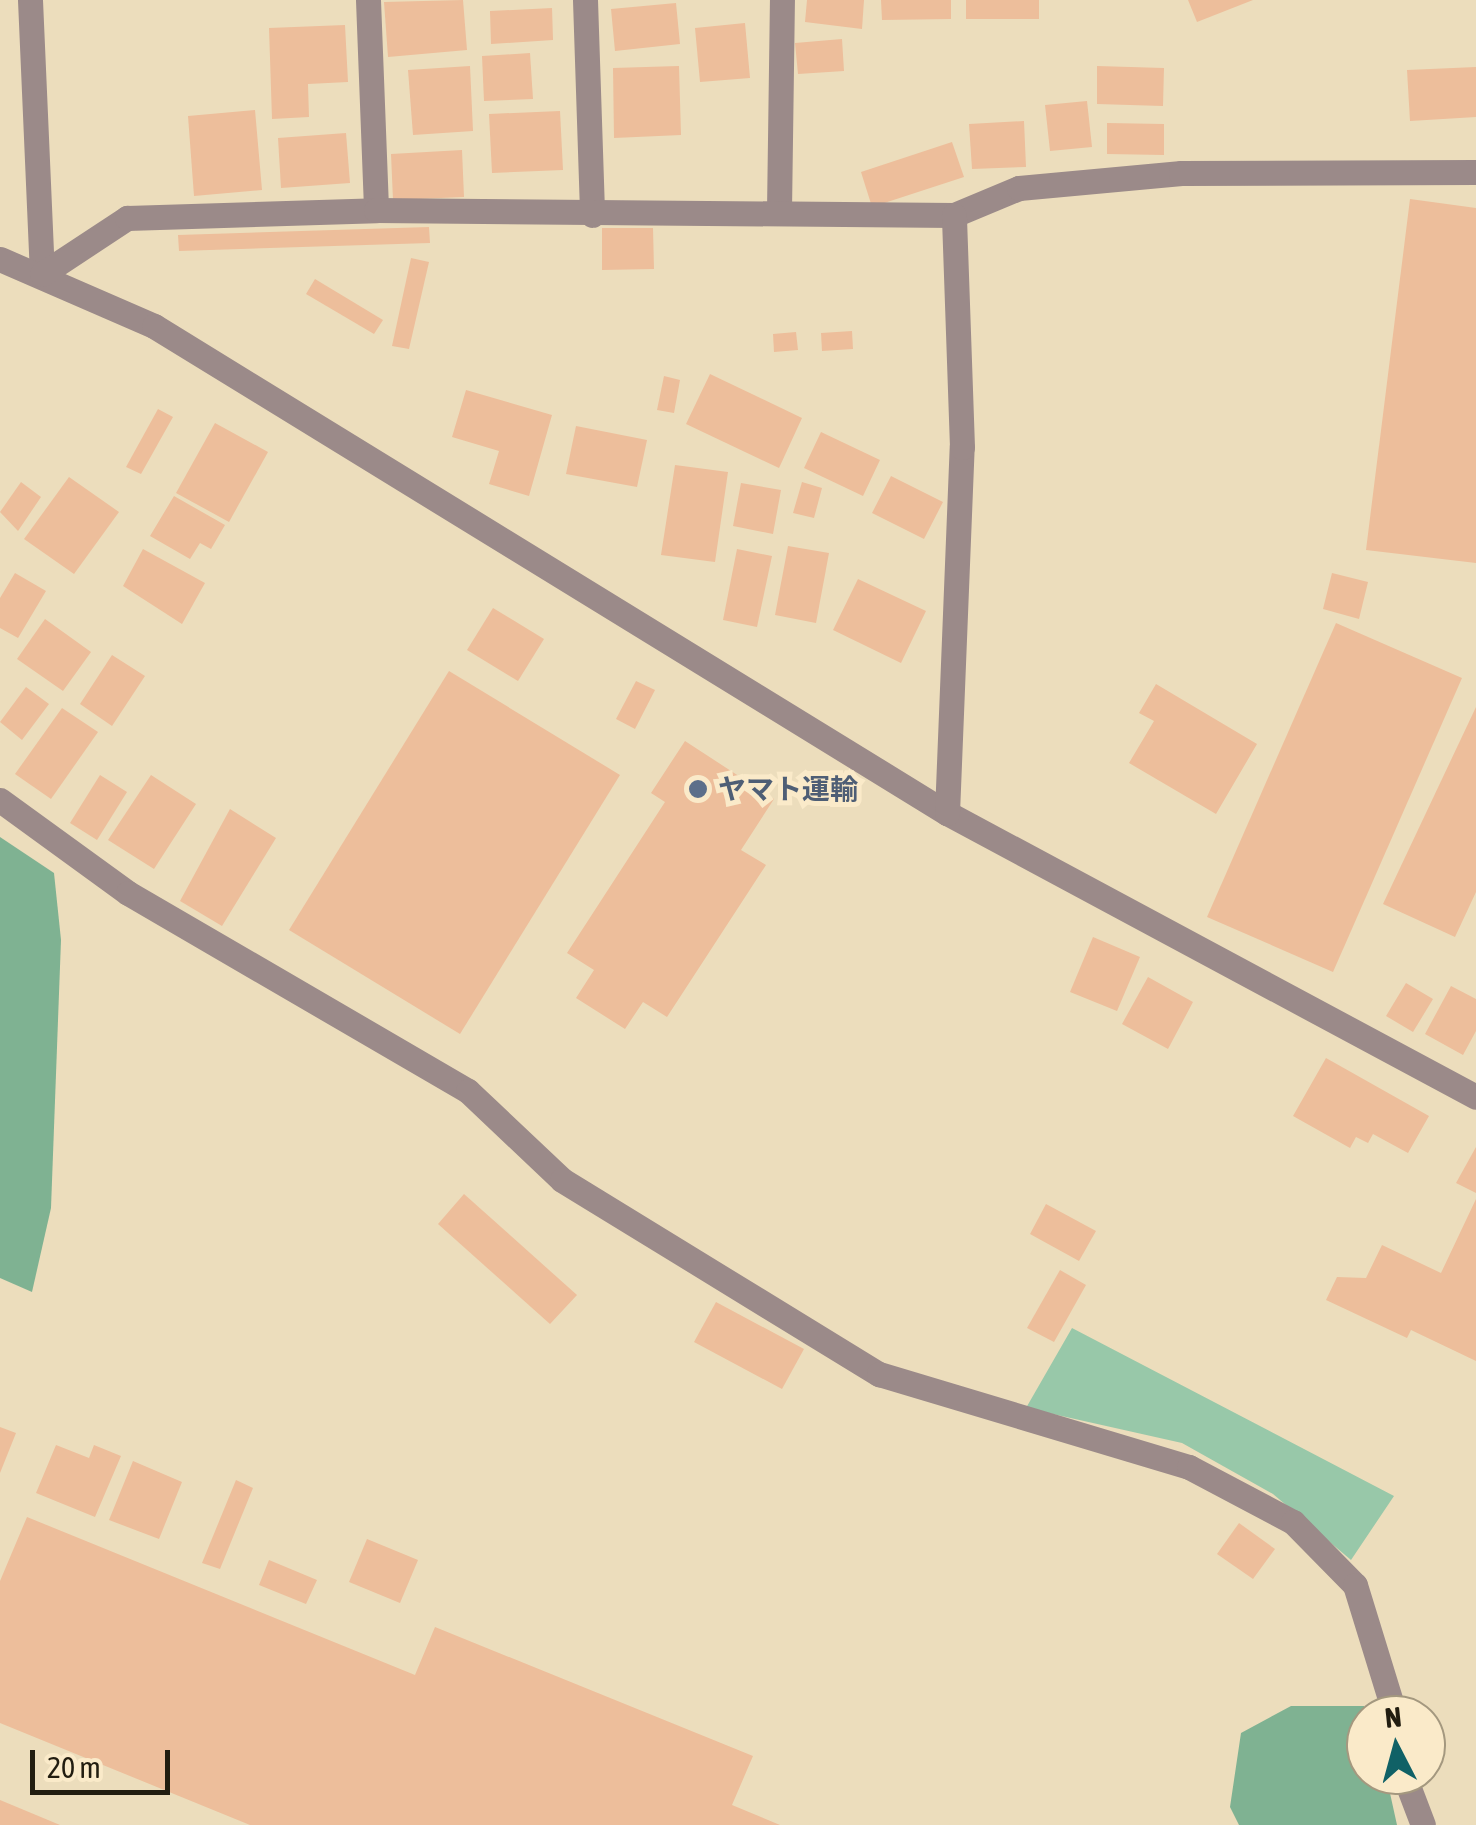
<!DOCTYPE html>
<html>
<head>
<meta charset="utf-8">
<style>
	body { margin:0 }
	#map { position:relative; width:1476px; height:1825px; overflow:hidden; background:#ecddbc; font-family:"Asap Condensed","Noto Sans JP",sans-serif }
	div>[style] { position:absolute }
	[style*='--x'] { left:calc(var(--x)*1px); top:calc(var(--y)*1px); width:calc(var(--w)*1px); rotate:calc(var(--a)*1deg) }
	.green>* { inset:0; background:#98c8a9 }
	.forest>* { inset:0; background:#7fb292 }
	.building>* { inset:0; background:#edbe9b }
	.minor>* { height:25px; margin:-12.5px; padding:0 12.5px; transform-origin:12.5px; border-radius:12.5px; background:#9b8a89 }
	.dots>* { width:28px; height:28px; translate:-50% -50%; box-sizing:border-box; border:5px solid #faeac9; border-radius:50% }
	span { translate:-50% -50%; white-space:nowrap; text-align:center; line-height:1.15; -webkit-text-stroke:10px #faeac9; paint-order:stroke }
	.service-label { font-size:28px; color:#4e5e75; font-weight:700 }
	.left { translate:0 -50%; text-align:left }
	.north { position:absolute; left:1346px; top:1695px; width:100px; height:100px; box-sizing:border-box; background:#faeac9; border:2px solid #a4987f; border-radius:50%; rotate:354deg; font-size:28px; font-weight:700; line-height:40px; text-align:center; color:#221d10 }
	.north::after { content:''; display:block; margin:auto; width:35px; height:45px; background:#106166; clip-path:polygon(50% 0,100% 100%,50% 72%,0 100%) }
	.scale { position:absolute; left:30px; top:1750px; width:140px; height:45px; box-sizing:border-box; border:5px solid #221d10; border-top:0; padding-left:12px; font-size:30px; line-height:35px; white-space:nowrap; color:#221d10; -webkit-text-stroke:8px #faeac9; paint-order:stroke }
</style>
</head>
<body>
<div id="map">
	<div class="green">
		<div style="clip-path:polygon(1072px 1328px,1394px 1496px,1351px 1560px,1273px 1494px,1182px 1443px,1026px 1408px)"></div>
	</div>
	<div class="forest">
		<div style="clip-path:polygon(0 837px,54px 873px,61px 940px,51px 1208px,32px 1292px,0 1278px)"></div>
		<div style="clip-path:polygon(1291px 1706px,1364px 1706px,1366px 1775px,1386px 1775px,1397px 1825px,1239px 1825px,1230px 1807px,1241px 1733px)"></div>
	</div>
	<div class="building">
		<div style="clip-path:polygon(463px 0,467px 50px,388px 57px,384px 2px)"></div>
		<div style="clip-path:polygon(807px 0,864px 0,862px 29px,805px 22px)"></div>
		<div style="clip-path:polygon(881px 0,951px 0,951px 19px,882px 20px)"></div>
		<div style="clip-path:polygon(966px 0,1039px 0,1039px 19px,966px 19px)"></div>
		<div style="clip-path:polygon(1188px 0,1253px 0,1197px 22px)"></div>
		<div style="clip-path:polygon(676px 3px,680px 44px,615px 51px,611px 9px)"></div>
		<div style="clip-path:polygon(552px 8px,553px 40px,491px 44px,490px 11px)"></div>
		<div style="clip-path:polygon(745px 23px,750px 78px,700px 82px,695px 28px)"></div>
		<div style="clip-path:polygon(345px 25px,348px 82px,308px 84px,309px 117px,272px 119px,269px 28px)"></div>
		<div style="clip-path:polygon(842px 39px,844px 71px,798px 74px,795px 43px)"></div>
		<div style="clip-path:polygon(530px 53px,533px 99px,484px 101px,482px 56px)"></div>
		<div style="clip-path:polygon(470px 66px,473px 131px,413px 135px,408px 70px)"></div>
		<div style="clip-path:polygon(679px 66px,681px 135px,614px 138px,613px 68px)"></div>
		<div style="clip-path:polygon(1097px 66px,1164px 68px,1163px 106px,1097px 104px)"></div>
		<div style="clip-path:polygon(1476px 67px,1476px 117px,1410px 121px,1407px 70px)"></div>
		<div style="clip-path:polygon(1087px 101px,1092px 147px,1050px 151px,1045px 105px)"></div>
		<div style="clip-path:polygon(255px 110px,262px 190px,194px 196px,188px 116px)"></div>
		<div style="clip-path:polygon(560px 111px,563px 170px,492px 173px,489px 114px)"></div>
		<div style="clip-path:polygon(1024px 121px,1026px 167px,972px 169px,969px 124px)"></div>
		<div style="clip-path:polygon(1107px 123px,1164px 124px,1164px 155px,1107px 154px)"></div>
		<div style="clip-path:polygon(346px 133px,350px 183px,281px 188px,278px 138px)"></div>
		<div style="clip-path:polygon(952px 142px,964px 177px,872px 207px,861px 172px)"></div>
		<div style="clip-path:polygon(462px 150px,464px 197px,393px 200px,391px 154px)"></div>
		<div style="clip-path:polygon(1410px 199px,1476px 208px,1476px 563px,1366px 550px)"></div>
		<div style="clip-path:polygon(429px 227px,430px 243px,179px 251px,178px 235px)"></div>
		<div style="clip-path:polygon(602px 228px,653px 228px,654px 269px,602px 270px)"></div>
		<div style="clip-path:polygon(411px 258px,429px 262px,409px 349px,392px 346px)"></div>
		<div style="clip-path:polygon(315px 279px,383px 320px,374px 334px,306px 294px)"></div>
		<div style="clip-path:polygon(852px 331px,853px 349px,822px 351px,821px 333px)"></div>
		<div style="clip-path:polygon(796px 332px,798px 350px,774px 352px,773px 334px)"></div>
		<div style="clip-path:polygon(710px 374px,802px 418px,779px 468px,686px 424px)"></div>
		<div style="clip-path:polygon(664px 376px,680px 380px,674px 413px,657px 410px)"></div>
		<div style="clip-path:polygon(466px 390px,552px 415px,529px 496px,489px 484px,499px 451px,452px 437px)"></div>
		<div style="clip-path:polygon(158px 409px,173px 417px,141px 474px,126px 467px)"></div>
		<div style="clip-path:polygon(215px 423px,268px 452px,229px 522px,176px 493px)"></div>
		<div style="clip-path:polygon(576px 426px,647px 440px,637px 487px,566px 474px)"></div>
		<div style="clip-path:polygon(821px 432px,880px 460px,863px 496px,804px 468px)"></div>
		<div style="clip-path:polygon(675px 465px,728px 472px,715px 562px,661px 555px)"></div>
		<div style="clip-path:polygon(891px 476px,943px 502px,924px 539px,872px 513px)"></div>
		<div style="clip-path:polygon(69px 477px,119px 512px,74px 574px,24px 539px)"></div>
		<div style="clip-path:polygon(21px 482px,41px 497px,18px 531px,0 512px)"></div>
		<div style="clip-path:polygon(802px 482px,822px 488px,814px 518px,793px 513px)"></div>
		<div style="clip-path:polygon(741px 483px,781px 490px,773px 534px,733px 526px)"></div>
		<div style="clip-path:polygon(174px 496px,225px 525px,211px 549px,200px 543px,190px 559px,150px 536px)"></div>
		<div style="clip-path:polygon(788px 546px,829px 553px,816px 623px,775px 615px)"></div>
		<div style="clip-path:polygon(143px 549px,205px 583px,182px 624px,123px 586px)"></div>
		<div style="clip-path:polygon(737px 549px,772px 556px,757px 627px,723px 620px)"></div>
		<div style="clip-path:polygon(15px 573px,46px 591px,18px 638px,0 628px,0 598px)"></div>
		<div style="clip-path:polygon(1332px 573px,1368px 582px,1359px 619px,1323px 609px)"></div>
		<div style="clip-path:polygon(858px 579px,926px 611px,901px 663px,833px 630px)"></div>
		<div style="clip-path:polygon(493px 608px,544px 639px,518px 681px,467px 650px)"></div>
		<div style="clip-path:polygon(45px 619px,91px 652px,63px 691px,17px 659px)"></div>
		<div style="clip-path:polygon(1336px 623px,1462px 678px,1333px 972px,1207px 917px)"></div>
		<div style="clip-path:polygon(112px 655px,145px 676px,112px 726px,80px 704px)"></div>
		<div style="clip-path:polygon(449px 671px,620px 775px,460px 1034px,289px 930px)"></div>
		<div style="clip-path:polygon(636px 681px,655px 690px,635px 729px,616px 719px)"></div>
		<div style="clip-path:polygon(1156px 684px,1257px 744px,1216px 814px,1129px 763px,1154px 721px,1139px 713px)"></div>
		<div style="clip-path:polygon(26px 687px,49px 704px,22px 740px,0 722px)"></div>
		<div style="clip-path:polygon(1476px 707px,1476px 892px,1455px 937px,1383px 904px)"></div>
		<div style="clip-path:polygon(62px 708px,98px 732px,51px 799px,15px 774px)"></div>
		<div style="clip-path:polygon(685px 741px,774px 799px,741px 850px,766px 865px,667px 1017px,643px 1002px,625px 1029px,576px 998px,594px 970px,567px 953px,665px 802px,651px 793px)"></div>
		<div style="clip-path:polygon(100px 775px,127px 792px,97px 840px,70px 823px)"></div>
		<div style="clip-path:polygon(151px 775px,196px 804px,154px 869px,108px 840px)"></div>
		<div style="clip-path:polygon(230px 809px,276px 838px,222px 926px,180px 901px)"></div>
		<div style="clip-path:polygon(1093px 937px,1140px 957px,1117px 1011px,1070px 992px)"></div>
		<div style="clip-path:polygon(1148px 977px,1193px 1002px,1168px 1049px,1122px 1024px)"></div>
		<div style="clip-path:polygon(1406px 983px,1433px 999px,1413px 1032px,1386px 1016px)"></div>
		<div style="clip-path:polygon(1451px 986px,1476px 999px,1476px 1031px,1463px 1055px,1425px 1034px)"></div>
		<div style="clip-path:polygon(1326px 1058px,1429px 1116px,1408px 1153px,1373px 1134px,1368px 1143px,1356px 1137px,1350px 1148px,1293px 1116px)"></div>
		<div style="clip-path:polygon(1476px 1147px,1476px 1193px,1456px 1183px)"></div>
		<div style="clip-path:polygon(464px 1194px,577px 1295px,550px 1324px,438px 1224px)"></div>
		<div style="clip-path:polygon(1476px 1199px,1476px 1361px,1411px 1330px,1407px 1338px,1326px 1300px,1337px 1277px,1366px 1278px,1382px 1245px,1441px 1273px)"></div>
		<div style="clip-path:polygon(1046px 1204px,1096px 1231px,1079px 1261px,1030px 1234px)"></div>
		<div style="clip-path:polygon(1060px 1270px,1086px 1285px,1054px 1342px,1027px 1328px)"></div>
		<div style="clip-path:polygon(716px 1302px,804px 1349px,782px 1389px,694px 1342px)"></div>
		<div style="clip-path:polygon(0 1427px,16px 1433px,0 1473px)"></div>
		<div style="clip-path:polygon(56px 1445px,89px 1458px,94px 1445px,121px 1456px,95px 1517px,36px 1493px)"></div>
		<div style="clip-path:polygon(133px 1461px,182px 1482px,159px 1539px,109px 1520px)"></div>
		<div style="clip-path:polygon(236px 1480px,253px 1488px,220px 1569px,202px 1563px)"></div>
		<div style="clip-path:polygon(27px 1517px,415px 1675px,435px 1627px,753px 1756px,732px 1805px,780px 1825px,250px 1825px,0 1723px,0 1581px)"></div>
		<div style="clip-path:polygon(1239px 1523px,1275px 1549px,1253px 1579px,1217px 1554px)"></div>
		<div style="clip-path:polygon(367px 1539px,418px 1560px,400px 1603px,349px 1582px)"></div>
		<div style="clip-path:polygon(269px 1560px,317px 1580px,306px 1604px,259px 1585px)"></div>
		<div style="clip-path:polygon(0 1800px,60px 1825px,0 1825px)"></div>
	</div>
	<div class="minor">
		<div style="--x:30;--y:0;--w:274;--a:87.5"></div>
		<div style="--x:368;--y:0;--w:210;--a:87.8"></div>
		<div style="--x:585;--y:0;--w:215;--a:88.1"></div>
		<div style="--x:779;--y:211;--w:211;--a:-89.2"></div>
		<div style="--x:0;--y:259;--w:168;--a:23.5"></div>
		<div style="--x:154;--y:326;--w:931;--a:31.56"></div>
		<div style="--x:947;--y:813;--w:600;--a:28.23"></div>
		<div style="--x:42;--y:274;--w:102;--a:-33.4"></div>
		<div style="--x:127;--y:218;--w:249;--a:-1.8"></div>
		<div style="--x:376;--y:210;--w:578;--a:0.5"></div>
		<div style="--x:954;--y:215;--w:70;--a:-22.6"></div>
		<div style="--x:1019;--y:188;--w:163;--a:-5.3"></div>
		<div style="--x:1181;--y:173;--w:295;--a:-0.2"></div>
		<div style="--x:0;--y:800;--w:158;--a:36"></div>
		<div style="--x:128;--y:893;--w:393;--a:30.2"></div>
		<div style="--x:468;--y:1091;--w:129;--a:43.4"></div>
		<div style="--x:562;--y:1180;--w:372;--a:31.5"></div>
		<div style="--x:879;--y:1374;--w:324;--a:16.7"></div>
		<div style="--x:1189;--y:1467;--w:118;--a:27.9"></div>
		<div style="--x:1293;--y:1522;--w:88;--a:45.5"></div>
		<div style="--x:1355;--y:1585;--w:136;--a:72.9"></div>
		<div style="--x:947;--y:813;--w:366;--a:-87.7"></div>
		<div style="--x:962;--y:447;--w:232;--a:-92"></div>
		<div style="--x:1404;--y:1775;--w:53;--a:69.2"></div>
	</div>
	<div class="dots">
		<div style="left:698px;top:789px;background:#5c6f8a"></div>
	</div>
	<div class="service-label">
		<span class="left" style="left:718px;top:789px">ヤマト運輸</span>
	</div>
	<div class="north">N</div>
	<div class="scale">20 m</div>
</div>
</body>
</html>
